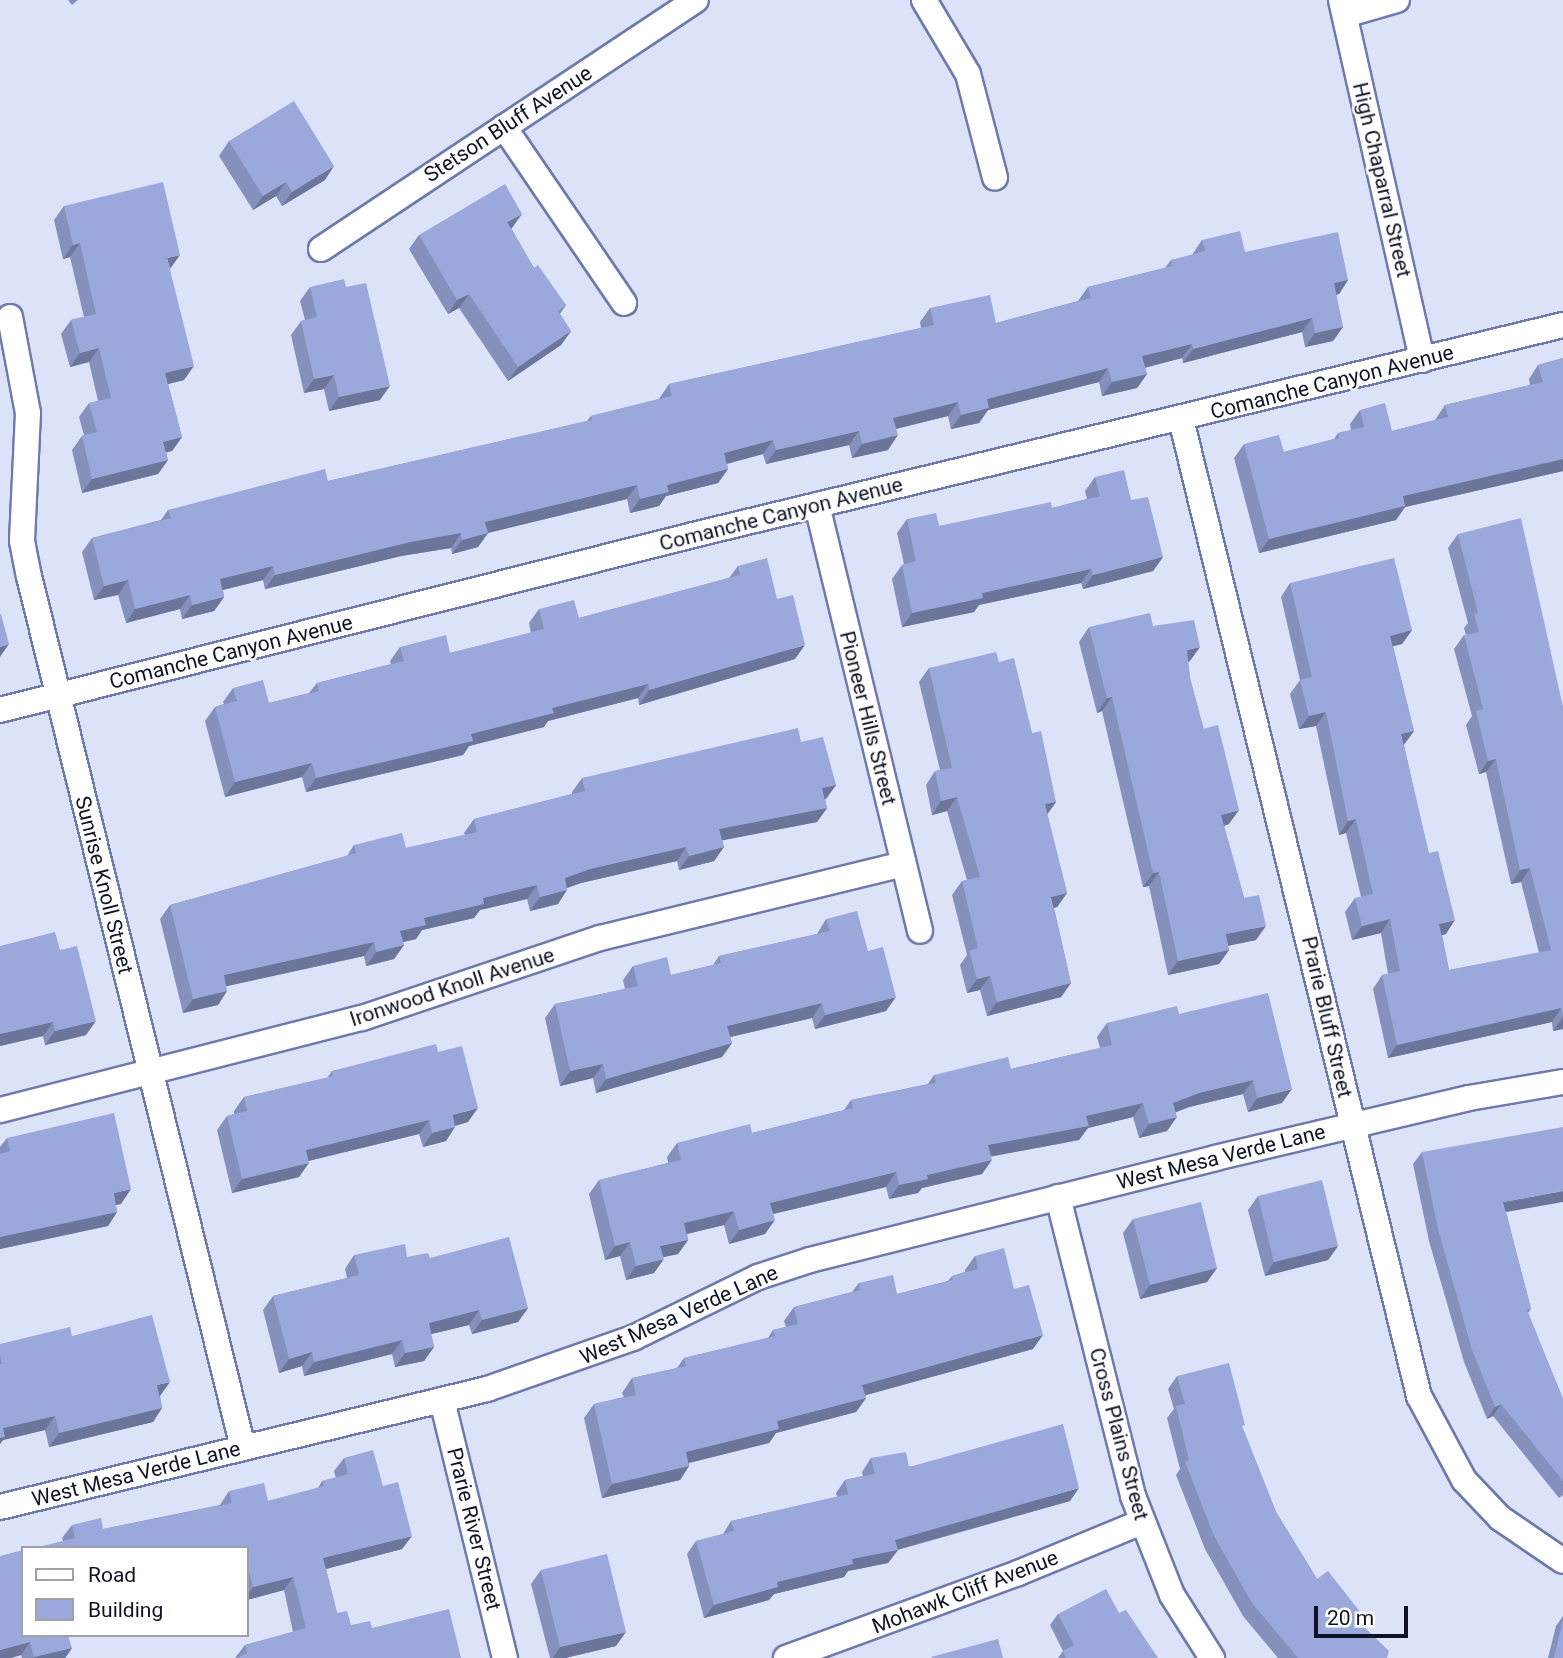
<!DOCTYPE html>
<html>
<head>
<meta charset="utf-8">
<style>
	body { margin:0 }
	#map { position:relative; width:1563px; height:1658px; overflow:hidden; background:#dce2f8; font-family:Roboto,sans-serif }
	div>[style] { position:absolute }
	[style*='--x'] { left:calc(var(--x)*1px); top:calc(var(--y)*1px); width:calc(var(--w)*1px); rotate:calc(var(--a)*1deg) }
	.roads { filter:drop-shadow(2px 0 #6f7aac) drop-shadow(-2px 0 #6f7aac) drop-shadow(0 2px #6f7aac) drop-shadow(0 -2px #6f7aac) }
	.street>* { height:24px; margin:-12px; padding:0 12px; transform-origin:12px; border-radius:12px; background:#fff }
	.wall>* { inset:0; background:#8590bd }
	.shaded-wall>* { inset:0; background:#6c769a }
	.building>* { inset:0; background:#9ba8dc }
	span { translate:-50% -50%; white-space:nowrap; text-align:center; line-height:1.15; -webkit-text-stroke:5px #fff; paint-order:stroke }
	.street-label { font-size:21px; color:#101326 }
	.legend { position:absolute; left:21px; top:1546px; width:228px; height:91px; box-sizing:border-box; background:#fff; border:2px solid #9fa1a8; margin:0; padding:9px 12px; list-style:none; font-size:21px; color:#101326 }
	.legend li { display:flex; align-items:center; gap:14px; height:35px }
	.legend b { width:35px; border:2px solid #9fa1a8 }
	.scale { position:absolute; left:1314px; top:1606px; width:94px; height:32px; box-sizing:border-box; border:4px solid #101326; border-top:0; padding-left:9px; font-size:21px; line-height:24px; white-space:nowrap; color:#101326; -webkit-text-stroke:5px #fff; paint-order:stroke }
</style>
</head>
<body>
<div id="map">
	<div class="roads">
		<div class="street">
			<div style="--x:924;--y:0;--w:86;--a:59.3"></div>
			<div style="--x:968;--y:74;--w:107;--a:75.4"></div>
			<div style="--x:1341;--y:0;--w:369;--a:77.3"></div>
			<div style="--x:1345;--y:15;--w:54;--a:-16.1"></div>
			<div style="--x:504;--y:127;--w:213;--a:55.7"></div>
			<div style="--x:321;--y:249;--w:450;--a:-33.6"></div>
			<div style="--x:10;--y:317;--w:98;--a:79.4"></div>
			<div style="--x:28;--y:413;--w:128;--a:92.7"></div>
			<div style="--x:22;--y:541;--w:36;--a:79"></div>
			<div style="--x:29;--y:576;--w:898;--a:76.21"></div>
			<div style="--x:1181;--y:419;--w:1006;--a:76.31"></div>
			<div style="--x:1419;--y:1396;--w:95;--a:61.8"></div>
			<div style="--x:1464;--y:1480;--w:52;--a:46.5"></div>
			<div style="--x:1500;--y:1518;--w:76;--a:34.3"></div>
			<div style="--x:817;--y:505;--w:438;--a:76.4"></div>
			<div style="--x:0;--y:710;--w:715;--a:-14.17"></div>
			<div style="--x:693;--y:535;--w:895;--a:-13.57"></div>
			<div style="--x:0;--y:1110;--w:374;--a:-14.3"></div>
			<div style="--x:362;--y:1018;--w:251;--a:-18.6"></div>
			<div style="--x:600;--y:938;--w:312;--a:-13.7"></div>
			<div style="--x:1058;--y:1197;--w:308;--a:75.9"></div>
			<div style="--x:1133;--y:1496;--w:106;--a:68.5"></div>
			<div style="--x:1172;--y:1595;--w:75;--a:57.6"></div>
			<div style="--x:442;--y:1400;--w:266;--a:76.3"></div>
			<div style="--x:0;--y:1507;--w:501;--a:-13.62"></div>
			<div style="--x:487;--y:1389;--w:155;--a:-19.3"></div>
			<div style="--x:633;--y:1338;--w:139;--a:-26"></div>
			<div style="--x:758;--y:1277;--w:55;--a:-18.1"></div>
			<div style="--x:810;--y:1260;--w:418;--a:-14.1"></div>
			<div style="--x:1215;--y:1158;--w:261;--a:-13.3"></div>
			<div style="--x:1469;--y:1098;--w:95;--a:-9.7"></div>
			<div style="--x:786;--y:1658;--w:247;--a:-20.1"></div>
			<div style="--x:1018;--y:1573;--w:134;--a:-22.4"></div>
		</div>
	</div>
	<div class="wall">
		<div style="clip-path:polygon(68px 0,78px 0,72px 5px)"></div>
		<div style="clip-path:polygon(229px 141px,325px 180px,282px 206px,276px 196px,253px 210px,219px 156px)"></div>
		<div style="clip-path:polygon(64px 206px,170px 269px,184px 380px,168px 384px,182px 437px,172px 451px,166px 452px,168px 460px,158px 474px,82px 493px,72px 450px,82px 436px,84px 435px,79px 417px,89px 403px,98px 401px,89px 362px,70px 367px,61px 334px,71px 320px,84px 317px,70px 257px,63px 259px,54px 220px)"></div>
		<div style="clip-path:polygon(511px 228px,534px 268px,566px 305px,560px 314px,571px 331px,561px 345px,508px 381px,459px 308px,448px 314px,409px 249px,419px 235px,512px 228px)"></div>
		<div style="clip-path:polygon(1202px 240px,1348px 280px,1339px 294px,1336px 295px,1343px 327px,1333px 341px,1305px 347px,1302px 332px,1183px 363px,1182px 358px,1145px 367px,1147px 374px,1137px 388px,1102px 396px,1099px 382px,988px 410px,979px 423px,951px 429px,948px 416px,896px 429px,888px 450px,852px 458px,849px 445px,766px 464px,763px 454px,727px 464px,728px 469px,718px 483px,666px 496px,659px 506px,630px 513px,627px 499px,488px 533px,478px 547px,452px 554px,451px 548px,401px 556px,265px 589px,263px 580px,223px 590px,224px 597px,214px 611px,182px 619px,180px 609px,126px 623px,118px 595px,94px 600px,82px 552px,92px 538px,161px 520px,168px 510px,328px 481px,587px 421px,591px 416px,659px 399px,669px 384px,921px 328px,920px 322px,930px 308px,996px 323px,1078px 301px,1088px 287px,1165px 268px,1171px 260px,1192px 255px)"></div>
		<div style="clip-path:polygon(310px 287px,380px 400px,329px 411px,324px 389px,304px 393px,291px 335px,301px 321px,305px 320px,300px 301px)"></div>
		<div style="clip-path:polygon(1563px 358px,1563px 471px,1405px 507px,1396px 520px,1259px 553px,1234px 458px,1244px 444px,1284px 452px,1334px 439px,1338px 433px,1351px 430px,1350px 424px,1360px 410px,1392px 431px,1435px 420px,1445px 405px,1530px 385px,1529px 379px,1538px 365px)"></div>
		<div style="clip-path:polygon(1095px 477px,1131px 500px,1163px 557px,1153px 571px,1083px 589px,1081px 583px,979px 605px,974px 612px,902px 627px,892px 579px,902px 565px,904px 564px,897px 533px,907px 519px,939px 526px,1052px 508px,1087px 499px,1085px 491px)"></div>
		<div style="clip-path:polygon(1458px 534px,1563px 707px,1563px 1029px,1553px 1031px,1552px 1022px,1388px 1058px,1373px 989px,1382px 975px,1388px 974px,1381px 933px,1352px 940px,1345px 912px,1355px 898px,1361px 897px,1346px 833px,1339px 835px,1316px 726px,1299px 729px,1290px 694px,1300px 680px,1281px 597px,1290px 583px,1412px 630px,1402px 644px,1393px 646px,1414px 731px,1404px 745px,1446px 934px,1442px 935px,1449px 970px,1539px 953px,1521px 882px,1511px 884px,1486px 772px,1479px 774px,1466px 725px,1472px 716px,1454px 649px,1464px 635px,1466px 635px,1464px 628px,1468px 623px,1448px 548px)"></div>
		<div style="clip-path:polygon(738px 566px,777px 599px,795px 659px,639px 705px,638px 698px,548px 721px,544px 727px,469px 746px,463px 755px,306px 792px,302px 777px,225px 797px,205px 721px,215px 707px,224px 704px,223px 702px,233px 688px,269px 703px,309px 693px,317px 683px,391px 664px,390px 661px,400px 647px,450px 653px,531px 633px,529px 623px,539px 609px,579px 618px,729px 578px)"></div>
		<div style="clip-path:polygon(1153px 626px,1190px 661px,1188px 662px,1190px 678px,1229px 824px,1224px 826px,1256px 940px,1228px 946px,1229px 950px,1219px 964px,1168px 975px,1149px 886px,1143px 887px,1102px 711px,1097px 713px,1079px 642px,1089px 627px)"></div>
		<div style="clip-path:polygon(999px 662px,1032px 733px,1056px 802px,1047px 814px,1067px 893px,1057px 907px,1054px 908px,1071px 983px,1061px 997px,987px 1016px,980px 990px,967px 993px,960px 965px,967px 955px,952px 895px,962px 881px,967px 880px,947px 811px,932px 815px,926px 785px,935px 771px,940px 770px,919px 682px,929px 668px)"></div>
		<div style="clip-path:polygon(801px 742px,836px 785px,825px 799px,827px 808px,817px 822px,722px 840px,724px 847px,714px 861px,679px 870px,677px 861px,581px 883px,567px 888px,558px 904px,530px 911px,527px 899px,480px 910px,474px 918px,422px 930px,416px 939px,403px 942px,404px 945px,394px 959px,366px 966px,364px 956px,226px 986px,227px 991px,218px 1005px,183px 1013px,160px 919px,170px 905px,347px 856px,354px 845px,406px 848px,465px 835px,464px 833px,474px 819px,572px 794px,572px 792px,582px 778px)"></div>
		<div style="clip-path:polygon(826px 919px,886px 1011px,815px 1029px,812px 1018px,730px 1037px,732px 1043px,722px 1057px,596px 1093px,593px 1078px,560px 1086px,545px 1018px,555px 1004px,625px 989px,623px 980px,633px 966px,671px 975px,713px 965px,719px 956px,817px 934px)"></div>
		<div style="clip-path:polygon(0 946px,60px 950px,86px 1035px,45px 1045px,43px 1036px,0 1046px)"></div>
		<div style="clip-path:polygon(1179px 1014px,1282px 1103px,1248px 1112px,1243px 1094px,1189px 1107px,1176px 1112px,1167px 1131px,1139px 1138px,1133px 1117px,1088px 1128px,1079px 1140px,991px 1156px,982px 1174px,922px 1188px,918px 1193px,889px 1199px,886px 1187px,773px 1214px,765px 1234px,729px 1244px,724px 1225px,687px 1234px,688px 1240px,678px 1254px,663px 1257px,654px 1273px,626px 1280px,620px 1256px,605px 1260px,589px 1194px,599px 1180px,668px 1163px,667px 1157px,677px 1143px,752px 1133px,844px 1110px,851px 1100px,928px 1084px,934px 1075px,1011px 1069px,1100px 1048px,1097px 1037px,1107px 1023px)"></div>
		<div style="clip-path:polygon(438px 1052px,468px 1122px,455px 1126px,446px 1141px,423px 1147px,419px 1134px,308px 1161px,299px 1177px,232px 1193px,217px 1130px,227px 1116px,234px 1114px,234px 1111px,244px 1097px,327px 1078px,332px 1071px)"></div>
		<div style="clip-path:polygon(7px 1138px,121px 1204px,116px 1205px,117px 1212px,108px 1226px,0 1249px,0 1147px)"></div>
		<div style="clip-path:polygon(1422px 1152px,1506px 1212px,1531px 1309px,1528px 1313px,1563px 1399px,1563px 1495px,1559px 1498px,1493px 1416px,1487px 1419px,1464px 1362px,1429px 1241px,1413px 1164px)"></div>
		<div style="clip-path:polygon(1258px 1196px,1338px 1246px,1328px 1260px,1265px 1276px,1248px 1210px)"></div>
		<div style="clip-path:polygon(1133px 1219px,1217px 1268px,1207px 1282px,1140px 1299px,1123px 1233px)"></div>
		<div style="clip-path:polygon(354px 1255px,430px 1258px,528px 1308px,518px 1322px,472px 1334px,469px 1325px,431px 1334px,434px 1347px,424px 1361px,395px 1367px,392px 1354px,304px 1376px,302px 1366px,279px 1373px,263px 1310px,273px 1296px,347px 1278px,345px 1269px)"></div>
		<div style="clip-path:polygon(975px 1256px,1014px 1289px,1033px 1349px,865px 1395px,866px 1398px,856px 1412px,776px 1433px,769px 1443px,689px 1463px,689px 1466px,680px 1480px,602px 1498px,584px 1418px,594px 1404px,624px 1397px,622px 1393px,632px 1378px,677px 1368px,684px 1358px,768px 1338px,773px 1330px,786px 1327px,784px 1321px,794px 1307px,852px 1292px,859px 1283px,897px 1294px,948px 1281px,952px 1276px,965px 1272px,965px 1270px)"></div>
		<div style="clip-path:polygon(72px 1336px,160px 1396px,162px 1408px,153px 1422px,49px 1447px,45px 1430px,3px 1440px,0 1444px,0 1344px)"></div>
		<div style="clip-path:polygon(1177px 1376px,1243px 1429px,1276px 1512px,1317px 1579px,1364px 1627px,1387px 1658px,1278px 1658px,1243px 1616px,1205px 1549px,1176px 1475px,1180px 1469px,1167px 1418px,1174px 1409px,1168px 1389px)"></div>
		<div style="clip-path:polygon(344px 1458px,383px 1486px,402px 1549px,326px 1569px,337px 1613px,351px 1625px,372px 1628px,461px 1658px,235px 1658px,245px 1645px,293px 1632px,284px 1590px,247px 1600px,247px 1548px,63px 1541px,62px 1538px,72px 1525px,103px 1529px,220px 1505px,229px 1491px,268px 1501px,318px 1488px,322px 1481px,336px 1478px,334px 1471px)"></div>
		<div style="clip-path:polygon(871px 1458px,1070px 1501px,898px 1550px,888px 1563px,848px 1571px,844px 1577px,774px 1594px,769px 1600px,704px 1618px,687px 1554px,696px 1541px,723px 1534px,731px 1521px,837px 1497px,836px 1493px,845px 1480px,863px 1476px,862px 1472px)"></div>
		<div style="clip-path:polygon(0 1556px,72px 1648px,65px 1658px,22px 1658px,21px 1655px,11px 1658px,0 1658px)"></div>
		<div style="clip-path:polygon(541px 1570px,616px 1646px,565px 1658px,550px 1658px,531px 1584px)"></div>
		<div style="clip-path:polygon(1119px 1613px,1158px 1658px,1058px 1658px,1063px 1651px,1050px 1625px,1058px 1614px)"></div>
		<div style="clip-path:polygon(1563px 1616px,1563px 1658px,1548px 1658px,1556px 1626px)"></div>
	</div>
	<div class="shaded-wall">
		<div style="clip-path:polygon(334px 166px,325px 180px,282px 206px,292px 192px)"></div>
		<div style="clip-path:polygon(286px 182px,276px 196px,253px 210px,263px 196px)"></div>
		<div style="clip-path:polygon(522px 214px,512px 228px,497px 236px,507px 222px)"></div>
		<div style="clip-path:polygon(80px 243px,70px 257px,63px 259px,73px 245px)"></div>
		<div style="clip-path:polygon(180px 255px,170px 269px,167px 258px)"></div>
		<div style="clip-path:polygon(1348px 280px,1339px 294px,1324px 297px,1334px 283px)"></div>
		<div style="clip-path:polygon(469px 294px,459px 308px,448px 314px,457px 300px)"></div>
		<div style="clip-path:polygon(1312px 318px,1302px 332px,1183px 363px,1193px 349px)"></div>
		<div style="clip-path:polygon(1343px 327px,1333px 341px,1305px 347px,1315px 333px)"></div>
		<div style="clip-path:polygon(571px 331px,561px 345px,508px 381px,518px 367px)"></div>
		<div style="clip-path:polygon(1192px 344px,1182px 358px,1133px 371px,1142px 356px)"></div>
		<div style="clip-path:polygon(99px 348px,89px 362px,70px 367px,80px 353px)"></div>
		<div style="clip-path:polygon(194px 366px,184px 380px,156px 387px,165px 373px)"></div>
		<div style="clip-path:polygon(1108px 368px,1099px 382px,988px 410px,979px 423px,951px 429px,961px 415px,987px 399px)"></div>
		<div style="clip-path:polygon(1147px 374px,1137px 388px,1102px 396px,1112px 382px)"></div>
		<div style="clip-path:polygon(334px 375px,324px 389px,304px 393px,314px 379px)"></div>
		<div style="clip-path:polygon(390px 386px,380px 400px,329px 411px,339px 397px)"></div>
		<div style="clip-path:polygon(958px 402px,948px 416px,883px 432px,893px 418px)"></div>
		<div style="clip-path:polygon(859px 431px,849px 445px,766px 464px,776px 450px)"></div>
		<div style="clip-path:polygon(898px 435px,888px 450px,852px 458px,862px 444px)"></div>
		<div style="clip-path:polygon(182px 437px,172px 451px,153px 456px,163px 442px)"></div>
		<div style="clip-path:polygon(773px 440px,763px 454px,714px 467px,724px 453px)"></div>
		<div style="clip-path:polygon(1563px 459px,1563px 471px,1405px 507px,1396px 520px,1259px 553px,1269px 539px,1403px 496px)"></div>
		<div style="clip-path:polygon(168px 460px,158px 474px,82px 493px,92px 479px)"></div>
		<div style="clip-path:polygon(728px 469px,718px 483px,666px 496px,659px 506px,630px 513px,640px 499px,667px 485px)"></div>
		<div style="clip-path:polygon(637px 485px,627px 499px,475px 536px,485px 522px)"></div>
		<div style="clip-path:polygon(461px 533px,451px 548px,401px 556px,265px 589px,275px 575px,410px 542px)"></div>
		<div style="clip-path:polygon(488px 533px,478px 547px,452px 554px,462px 540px)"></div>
		<div style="clip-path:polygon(1163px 557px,1153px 571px,1083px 589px,1093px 575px)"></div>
		<div style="clip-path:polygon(273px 566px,263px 580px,210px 593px,220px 579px)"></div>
		<div style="clip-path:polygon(1091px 569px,1081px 583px,979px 605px,974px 612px,902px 627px,912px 613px,982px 593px)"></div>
		<div style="clip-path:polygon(128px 580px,118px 595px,94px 600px,104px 586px)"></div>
		<div style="clip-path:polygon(190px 595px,180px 609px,126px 623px,135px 609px)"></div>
		<div style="clip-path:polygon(224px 597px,214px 611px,182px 619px,192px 605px)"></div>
		<div style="clip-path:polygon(1412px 630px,1402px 644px,1381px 649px,1390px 636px)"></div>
		<div style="clip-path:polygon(9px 644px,0 657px,0 647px)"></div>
		<div style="clip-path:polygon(805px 645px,795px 659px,639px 705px,649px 690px)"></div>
		<div style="clip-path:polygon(1200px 647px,1190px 661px,1177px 665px,1187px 650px)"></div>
		<div style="clip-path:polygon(648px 684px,638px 698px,548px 721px,544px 727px,469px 746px,463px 755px,306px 792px,316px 778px,471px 734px,552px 708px)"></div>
		<div style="clip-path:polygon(1112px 697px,1102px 711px,1097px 713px,1107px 698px)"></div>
		<div style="clip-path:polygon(1326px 712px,1316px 726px,1299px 729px,1309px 716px)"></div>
		<div style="clip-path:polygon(1414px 731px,1404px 744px,1391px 748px,1401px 734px)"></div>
		<div style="clip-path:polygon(1496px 759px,1486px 772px,1479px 774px,1488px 761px)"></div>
		<div style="clip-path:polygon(312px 763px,302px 777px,225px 797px,235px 782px)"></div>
		<div style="clip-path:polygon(836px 785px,826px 799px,812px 802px,822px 788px)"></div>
		<div style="clip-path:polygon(957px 797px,947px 811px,932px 815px,941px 801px)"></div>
		<div style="clip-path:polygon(1056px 802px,1046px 816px,1045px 804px)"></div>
		<div style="clip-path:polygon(827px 808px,817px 822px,709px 843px,719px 829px)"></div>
		<div style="clip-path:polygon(1239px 810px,1229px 824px,1211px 829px,1221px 815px)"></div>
		<div style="clip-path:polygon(1356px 819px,1346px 833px,1339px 835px,1348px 821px)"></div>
		<div style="clip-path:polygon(686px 847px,677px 861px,581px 883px,555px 892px,565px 878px,590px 869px)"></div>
		<div style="clip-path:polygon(724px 847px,714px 861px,679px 870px,689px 856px)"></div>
		<div style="clip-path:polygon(1530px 868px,1521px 882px,1511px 884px,1520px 870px)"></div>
		<div style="clip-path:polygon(1159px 872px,1149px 886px,1143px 887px,1153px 873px)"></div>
		<div style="clip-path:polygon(537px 885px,527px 899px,480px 910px,474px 918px,422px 930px,416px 939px,390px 945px,400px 931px,424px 918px,483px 898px)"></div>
		<div style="clip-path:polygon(567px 890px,558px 904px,530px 911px,540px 897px)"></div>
		<div style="clip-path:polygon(1067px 893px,1057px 907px,1042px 911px,1051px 897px)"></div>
		<div style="clip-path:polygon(1390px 919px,1381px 933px,1352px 940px,1362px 926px)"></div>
		<div style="clip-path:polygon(1455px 920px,1446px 934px,1430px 938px,1439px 924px)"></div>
		<div style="clip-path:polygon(1266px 926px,1256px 940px,1216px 948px,1226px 934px)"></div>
		<div style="clip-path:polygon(374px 942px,364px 956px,214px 989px,224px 975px)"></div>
		<div style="clip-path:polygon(404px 945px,394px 959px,366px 966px,376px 952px)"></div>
		<div style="clip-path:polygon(1229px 950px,1219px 964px,1168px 975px,1178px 961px)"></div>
		<div style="clip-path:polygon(990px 976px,980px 990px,967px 993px,977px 979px)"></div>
		<div style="clip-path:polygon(1071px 983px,1061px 997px,987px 1016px,997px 1002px)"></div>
		<div style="clip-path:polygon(227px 991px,218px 1005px,183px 1013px,193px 999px)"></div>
		<div style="clip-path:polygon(896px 997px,886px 1011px,815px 1029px,825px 1015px)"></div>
		<div style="clip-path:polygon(822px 1003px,812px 1018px,717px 1040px,727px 1026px)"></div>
		<div style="clip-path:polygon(1561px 1008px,1552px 1022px,1388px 1058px,1397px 1045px)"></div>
		<div style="clip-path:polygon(1563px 1017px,1563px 1029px,1553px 1031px)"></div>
		<div style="clip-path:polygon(96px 1021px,86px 1035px,45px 1045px,55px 1031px)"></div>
		<div style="clip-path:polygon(53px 1022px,43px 1036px,0 1046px,0 1034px)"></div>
		<div style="clip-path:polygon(732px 1043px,722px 1057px,596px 1093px,606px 1079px)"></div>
		<div style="clip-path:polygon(603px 1064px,593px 1078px,560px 1086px,570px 1071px)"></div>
		<div style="clip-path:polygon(1253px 1080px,1243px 1094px,1189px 1107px,1164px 1117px,1173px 1103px,1199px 1093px)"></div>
		<div style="clip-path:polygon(1292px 1089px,1282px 1103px,1248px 1112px,1257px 1098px)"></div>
		<div style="clip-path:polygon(1143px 1103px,1133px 1117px,1088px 1128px,1079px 1140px,978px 1159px,988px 1145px,1086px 1116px)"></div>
		<div style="clip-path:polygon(478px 1108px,468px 1122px,443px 1129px,453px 1115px)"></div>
		<div style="clip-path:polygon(1177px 1117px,1167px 1131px,1139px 1138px,1149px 1124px)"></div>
		<div style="clip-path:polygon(429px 1120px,419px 1134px,296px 1164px,306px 1150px)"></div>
		<div style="clip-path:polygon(455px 1127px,446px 1141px,423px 1147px,432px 1133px)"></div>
		<div style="clip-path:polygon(992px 1160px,982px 1174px,922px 1188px,918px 1193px,889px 1199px,899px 1185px,927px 1175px)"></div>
		<div style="clip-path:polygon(309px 1163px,299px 1177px,232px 1193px,242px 1179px)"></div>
		<div style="clip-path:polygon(896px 1172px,886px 1187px,760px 1217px,770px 1203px)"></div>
		<div style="clip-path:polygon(131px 1189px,121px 1204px,104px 1207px,114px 1193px)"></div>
		<div style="clip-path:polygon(1563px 1191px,1563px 1202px,1495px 1214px,1503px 1202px)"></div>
		<div style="clip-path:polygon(734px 1211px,724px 1225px,674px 1237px,684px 1223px)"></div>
		<div style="clip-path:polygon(117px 1212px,108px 1226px,0 1249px,0 1237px)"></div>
		<div style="clip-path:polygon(775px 1220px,765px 1234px,729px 1244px,739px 1230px)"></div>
		<div style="clip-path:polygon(688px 1240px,678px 1254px,651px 1260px,660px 1246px)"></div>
		<div style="clip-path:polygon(630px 1242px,620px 1256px,605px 1260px,615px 1246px)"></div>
		<div style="clip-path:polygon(1338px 1246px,1328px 1260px,1265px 1276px,1274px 1262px)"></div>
		<div style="clip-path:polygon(664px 1259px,654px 1273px,626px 1280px,636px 1266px)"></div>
		<div style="clip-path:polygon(1217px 1268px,1207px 1282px,1140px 1299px,1150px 1285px)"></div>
		<div style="clip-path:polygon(528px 1308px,518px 1322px,472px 1334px,482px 1320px)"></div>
		<div style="clip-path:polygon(479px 1310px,469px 1325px,419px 1337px,429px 1323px)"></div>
		<div style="clip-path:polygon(1043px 1335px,1033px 1349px,852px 1399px,862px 1385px)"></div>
		<div style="clip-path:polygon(402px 1340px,392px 1354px,304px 1376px,314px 1362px)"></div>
		<div style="clip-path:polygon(434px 1347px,424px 1361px,395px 1367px,405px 1353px)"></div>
		<div style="clip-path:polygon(312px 1352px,302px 1366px,279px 1373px,289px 1359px)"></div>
		<div style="clip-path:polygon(170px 1382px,160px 1396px,147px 1399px,157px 1385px)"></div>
		<div style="clip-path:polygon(866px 1398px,856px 1412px,776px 1433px,769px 1443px,676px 1466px,686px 1452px,777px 1421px)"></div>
		<div style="clip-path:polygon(1501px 1404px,1493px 1416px,1487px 1419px,1495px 1407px)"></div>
		<div style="clip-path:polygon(162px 1408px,153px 1422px,49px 1447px,59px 1433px)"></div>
		<div style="clip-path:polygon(55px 1416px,45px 1430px,3px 1440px,0 1444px,0 1432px,3px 1428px)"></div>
		<div style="clip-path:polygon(689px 1466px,680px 1480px,602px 1498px,612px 1484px)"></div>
		<div style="clip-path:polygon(1079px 1488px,1070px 1501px,895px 1550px,898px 1550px,888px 1563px,848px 1571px,844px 1577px,774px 1594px,769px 1600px,704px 1618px,714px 1605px,777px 1582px,852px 1559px,895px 1540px)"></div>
		<div style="clip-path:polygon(412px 1536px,402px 1549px,314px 1572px,323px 1558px)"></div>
		<div style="clip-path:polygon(293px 1577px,284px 1590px,247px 1600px,247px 1596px,253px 1587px)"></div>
		<div style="clip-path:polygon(626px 1632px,616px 1646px,565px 1658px,553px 1658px,560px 1647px)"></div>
		<div style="clip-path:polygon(30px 1642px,21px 1655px,11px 1658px,0 1658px,0 1650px)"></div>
		<div style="clip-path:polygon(72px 1648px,65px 1658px,34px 1658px,34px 1657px)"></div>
	</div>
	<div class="building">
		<div style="clip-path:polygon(294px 101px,334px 166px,292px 192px,286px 182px,263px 196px,229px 141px)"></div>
		<div style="clip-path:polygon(163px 182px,180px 255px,167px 258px,194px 366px,165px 373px,182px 437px,163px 442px,168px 460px,92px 479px,82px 436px,97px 432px,89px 403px,111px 398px,99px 348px,80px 353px,71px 320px,96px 314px,80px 243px,73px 245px,64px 206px)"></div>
		<div style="clip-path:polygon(505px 184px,522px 214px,507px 222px,534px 268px,538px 265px,566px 305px,558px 311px,571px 331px,518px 367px,469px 294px,457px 300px,419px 235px)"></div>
		<div style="clip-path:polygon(1240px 231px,1245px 252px,1338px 232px,1348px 280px,1334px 283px,1343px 327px,1315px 333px,1312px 318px,1193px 349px,1192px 344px,1142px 356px,1147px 374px,1112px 382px,1108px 368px,987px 399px,989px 408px,961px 415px,958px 402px,893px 418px,898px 435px,862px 444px,859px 431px,776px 450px,773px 440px,724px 453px,728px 469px,667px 485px,669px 492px,640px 499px,637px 485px,485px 522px,488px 533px,462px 540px,461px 533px,410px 542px,275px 575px,273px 566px,220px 579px,224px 597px,192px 605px,190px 595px,135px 609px,128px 580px,104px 586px,92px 538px,171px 518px,168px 510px,325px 469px,328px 481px,592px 420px,591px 416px,672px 396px,669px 384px,934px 325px,930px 308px,990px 295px,996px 323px,1091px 298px,1088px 287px,1172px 266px,1171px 260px,1205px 251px,1202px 240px)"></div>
		<div style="clip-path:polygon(344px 279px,346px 287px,366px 283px,390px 386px,339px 397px,334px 375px,314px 379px,301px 321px,317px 317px,310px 287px)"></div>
		<div style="clip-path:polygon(1563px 358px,1563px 459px,1403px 496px,1405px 506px,1269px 539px,1244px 444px,1279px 435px,1284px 452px,1339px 438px,1338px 433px,1364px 427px,1360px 410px,1385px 403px,1392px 431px,1448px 417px,1445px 405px,1543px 382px,1538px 365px)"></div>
		<div style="clip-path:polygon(1124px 470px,1131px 500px,1148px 497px,1163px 557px,1093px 575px,1091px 569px,982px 593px,983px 598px,912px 613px,902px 565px,916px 561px,907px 519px,936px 513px,939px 526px,1051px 502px,1052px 508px,1100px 496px,1095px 477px)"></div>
		<div style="clip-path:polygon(1521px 518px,1563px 707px,1563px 1016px,1561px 1008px,1397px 1045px,1382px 975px,1400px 971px,1390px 919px,1362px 926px,1355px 898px,1373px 894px,1356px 819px,1348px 821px,1326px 712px,1309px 716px,1300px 680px,1312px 677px,1290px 583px,1394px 558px,1412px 630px,1390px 636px,1414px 731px,1401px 734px,1429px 853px,1438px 851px,1455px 920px,1439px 924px,1449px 970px,1551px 950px,1530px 868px,1520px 870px,1496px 759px,1488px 761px,1476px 711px,1483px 709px,1464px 635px,1479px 632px,1474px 614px,1478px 613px,1458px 534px)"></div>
		<div style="clip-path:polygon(767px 558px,777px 599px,793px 595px,805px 645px,649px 690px,648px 684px,552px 708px,554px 713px,471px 734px,473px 741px,316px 778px,312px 763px,235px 782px,215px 707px,237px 701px,233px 688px,263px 680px,269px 703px,319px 691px,317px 683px,404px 661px,400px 647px,446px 635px,450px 653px,544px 629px,539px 609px,574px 600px,579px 618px,740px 575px,738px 566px)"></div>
		<div style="clip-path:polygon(1150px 613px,1153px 626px,1194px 620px,1200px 647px,1187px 650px,1190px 678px,1203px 729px,1218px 725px,1239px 810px,1221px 815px,1244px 898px,1259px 895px,1266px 926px,1226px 934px,1229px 950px,1178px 961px,1159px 872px,1153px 873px,1112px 697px,1107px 698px,1089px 627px)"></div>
		<div style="clip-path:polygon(0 614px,1px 614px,9px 644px,0 647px)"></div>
		<div style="clip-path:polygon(996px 652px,999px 662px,1014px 658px,1032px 733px,1041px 731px,1056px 802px,1045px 804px,1067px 893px,1051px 897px,1071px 983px,997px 1002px,990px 976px,977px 979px,969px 951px,978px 948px,962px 881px,980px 877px,957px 797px,941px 801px,935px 771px,952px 768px,929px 668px)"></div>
		<div style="clip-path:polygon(798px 728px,801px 742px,823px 737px,836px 785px,822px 788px,827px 808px,719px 829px,724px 847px,689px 856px,686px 847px,590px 869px,565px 878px,567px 890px,540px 897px,537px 885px,483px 898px,484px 904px,424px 918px,426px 925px,400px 931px,404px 945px,376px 952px,374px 942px,224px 975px,227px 991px,193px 999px,170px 905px,356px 853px,354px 845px,402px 833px,406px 848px,477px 832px,474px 819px,585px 791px,582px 778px)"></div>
		<div style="clip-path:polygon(857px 911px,868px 951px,883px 947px,896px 997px,825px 1015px,822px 1003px,727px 1026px,732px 1043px,606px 1079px,603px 1064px,570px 1071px,555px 1004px,638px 986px,633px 966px,667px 957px,671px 975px,721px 963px,719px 956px,830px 931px,826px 919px)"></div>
		<div style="clip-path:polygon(55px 932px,60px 950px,77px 946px,96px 1021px,55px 1031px,53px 1022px,0 1034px,0 946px)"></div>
		<div style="clip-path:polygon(1268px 993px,1292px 1089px,1257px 1098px,1253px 1080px,1199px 1093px,1173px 1103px,1177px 1117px,1149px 1124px,1143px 1103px,1086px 1116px,1089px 1126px,988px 1145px,992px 1160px,927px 1175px,928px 1179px,899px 1185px,896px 1172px,770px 1203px,775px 1220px,739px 1230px,734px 1211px,684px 1223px,688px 1240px,660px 1246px,664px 1259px,636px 1266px,630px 1242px,615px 1246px,599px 1180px,681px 1160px,677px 1143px,750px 1124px,752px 1133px,853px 1108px,851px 1100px,936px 1083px,934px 1075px,1008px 1057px,1011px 1069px,1112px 1045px,1107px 1023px,1177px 1006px,1179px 1014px)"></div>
		<div style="clip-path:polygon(436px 1044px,438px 1052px,462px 1046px,478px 1108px,453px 1115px,455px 1127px,432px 1133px,429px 1120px,306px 1150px,309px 1163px,242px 1179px,227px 1116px,247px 1111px,244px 1097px,333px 1076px,332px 1071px)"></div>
		<div style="clip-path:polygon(114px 1113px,131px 1189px,114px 1193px,117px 1212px,0 1237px,0 1154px,10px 1151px,7px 1138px)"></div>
		<div style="clip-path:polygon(1563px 1127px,1563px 1191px,1503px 1202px,1531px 1309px,1527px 1310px,1563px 1399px,1563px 1481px,1501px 1404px,1495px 1407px,1472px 1350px,1438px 1229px,1422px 1152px)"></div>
		<div style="clip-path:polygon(1322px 1180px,1338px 1246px,1274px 1262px,1258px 1196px)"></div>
		<div style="clip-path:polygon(1201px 1202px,1217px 1268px,1150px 1285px,1133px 1219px)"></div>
		<div style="clip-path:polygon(509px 1237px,528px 1308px,482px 1320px,479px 1310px,429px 1323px,434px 1347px,405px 1353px,402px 1340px,314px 1362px,312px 1352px,289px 1359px,273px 1296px,359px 1275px,354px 1255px,405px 1244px,407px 1257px,428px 1253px,430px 1258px)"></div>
		<div style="clip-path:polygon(1004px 1248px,1014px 1289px,1029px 1285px,1043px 1335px,862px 1385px,866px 1398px,777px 1421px,779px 1429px,686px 1452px,689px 1466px,612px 1484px,594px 1404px,636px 1395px,632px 1378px,686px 1366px,684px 1358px,775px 1336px,773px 1330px,798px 1324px,794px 1307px,860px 1290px,859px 1283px,893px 1275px,897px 1294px,953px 1280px,952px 1276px,978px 1269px,975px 1256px)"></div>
		<div style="clip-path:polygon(152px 1315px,170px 1382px,157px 1385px,162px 1408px,59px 1433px,55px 1416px,3px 1428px,5px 1437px,0 1438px,0 1364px,2px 1364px,0 1357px,0 1344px,70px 1327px,72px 1336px)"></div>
		<div style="clip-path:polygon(1229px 1363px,1245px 1425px,1242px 1426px,1276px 1512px,1317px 1579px,1328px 1571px,1368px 1622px,1363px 1626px,1389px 1651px,1387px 1658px,1298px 1658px,1252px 1603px,1214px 1536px,1185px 1462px,1189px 1460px,1176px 1406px,1185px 1404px,1177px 1376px)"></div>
		<div style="clip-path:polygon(1063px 1424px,1079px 1488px,895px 1540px,898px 1550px,852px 1559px,853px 1564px,777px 1582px,778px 1587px,714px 1605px,696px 1541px,734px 1531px,731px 1521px,848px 1494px,845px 1480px,875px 1474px,871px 1458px,906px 1452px,909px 1467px)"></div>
		<div style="clip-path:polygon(373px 1450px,383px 1486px,398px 1482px,412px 1536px,323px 1558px,337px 1613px,347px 1611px,351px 1625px,370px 1621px,372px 1628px,449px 1609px,461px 1658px,237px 1658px,247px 1653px,245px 1645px,306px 1628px,293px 1577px,253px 1587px,249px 1571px,247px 1572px,247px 1548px,34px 1548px,75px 1538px,72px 1525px,101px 1518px,103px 1529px,232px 1503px,229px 1491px,264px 1483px,268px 1501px,324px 1486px,322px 1481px,348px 1474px,344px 1458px)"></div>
		<div style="clip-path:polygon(23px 1550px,23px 1635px,68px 1635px,72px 1648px,34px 1657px,30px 1642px,0 1650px,0 1556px)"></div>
		<div style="clip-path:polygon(607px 1554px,626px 1632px,560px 1647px,541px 1570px)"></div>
		<div style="clip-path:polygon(1106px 1589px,1119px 1613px,1126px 1610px,1158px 1658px,1066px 1658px,1063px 1651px,1074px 1645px,1058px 1614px)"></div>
		<div style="clip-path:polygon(1563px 1620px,1563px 1658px,1554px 1658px)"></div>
		<div style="clip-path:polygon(998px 1639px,1003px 1658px,932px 1658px,931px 1657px)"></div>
	</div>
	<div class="street-label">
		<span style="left:508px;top:124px;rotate:-33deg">Stetson Bluff Avenue</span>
		<span style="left:1382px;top:180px;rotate:77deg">High Chaparral Street</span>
		<span style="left:1332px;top:382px;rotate:-14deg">Comanche Canyon Avenue</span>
		<span style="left:781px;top:514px;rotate:-14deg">Comanche Canyon Avenue</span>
		<span style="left:231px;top:652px;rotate:-14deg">Comanche Canyon Avenue</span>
		<span style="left:868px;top:718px;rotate:76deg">Pioneer Hills Street</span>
		<span style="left:104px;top:885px;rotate:76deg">Sunrise Knoll Street</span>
		<span style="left:452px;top:987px;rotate:-18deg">Ironwood Knoll Avenue</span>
		<span style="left:1327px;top:1017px;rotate:77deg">Prarie Bluff Street</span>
		<span style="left:1221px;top:1157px;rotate:-14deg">West Mesa Verde Lane</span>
		<span style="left:679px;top:1315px;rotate:-24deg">West Mesa Verde Lane</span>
		<span style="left:1119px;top:1434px;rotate:75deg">Cross Plains Street</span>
		<span style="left:136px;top:1474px;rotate:-14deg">West Mesa Verde Lane</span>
		<span style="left:474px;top:1529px;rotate:76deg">Prarie River Street</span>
		<span style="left:965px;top:1592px;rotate:-21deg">Mohawk Cliff Avenue</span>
	</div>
	<ul class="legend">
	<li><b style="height:9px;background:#fff"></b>Road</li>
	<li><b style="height:19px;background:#9ba8dc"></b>Building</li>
	</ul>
	<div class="scale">20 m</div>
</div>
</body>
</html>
